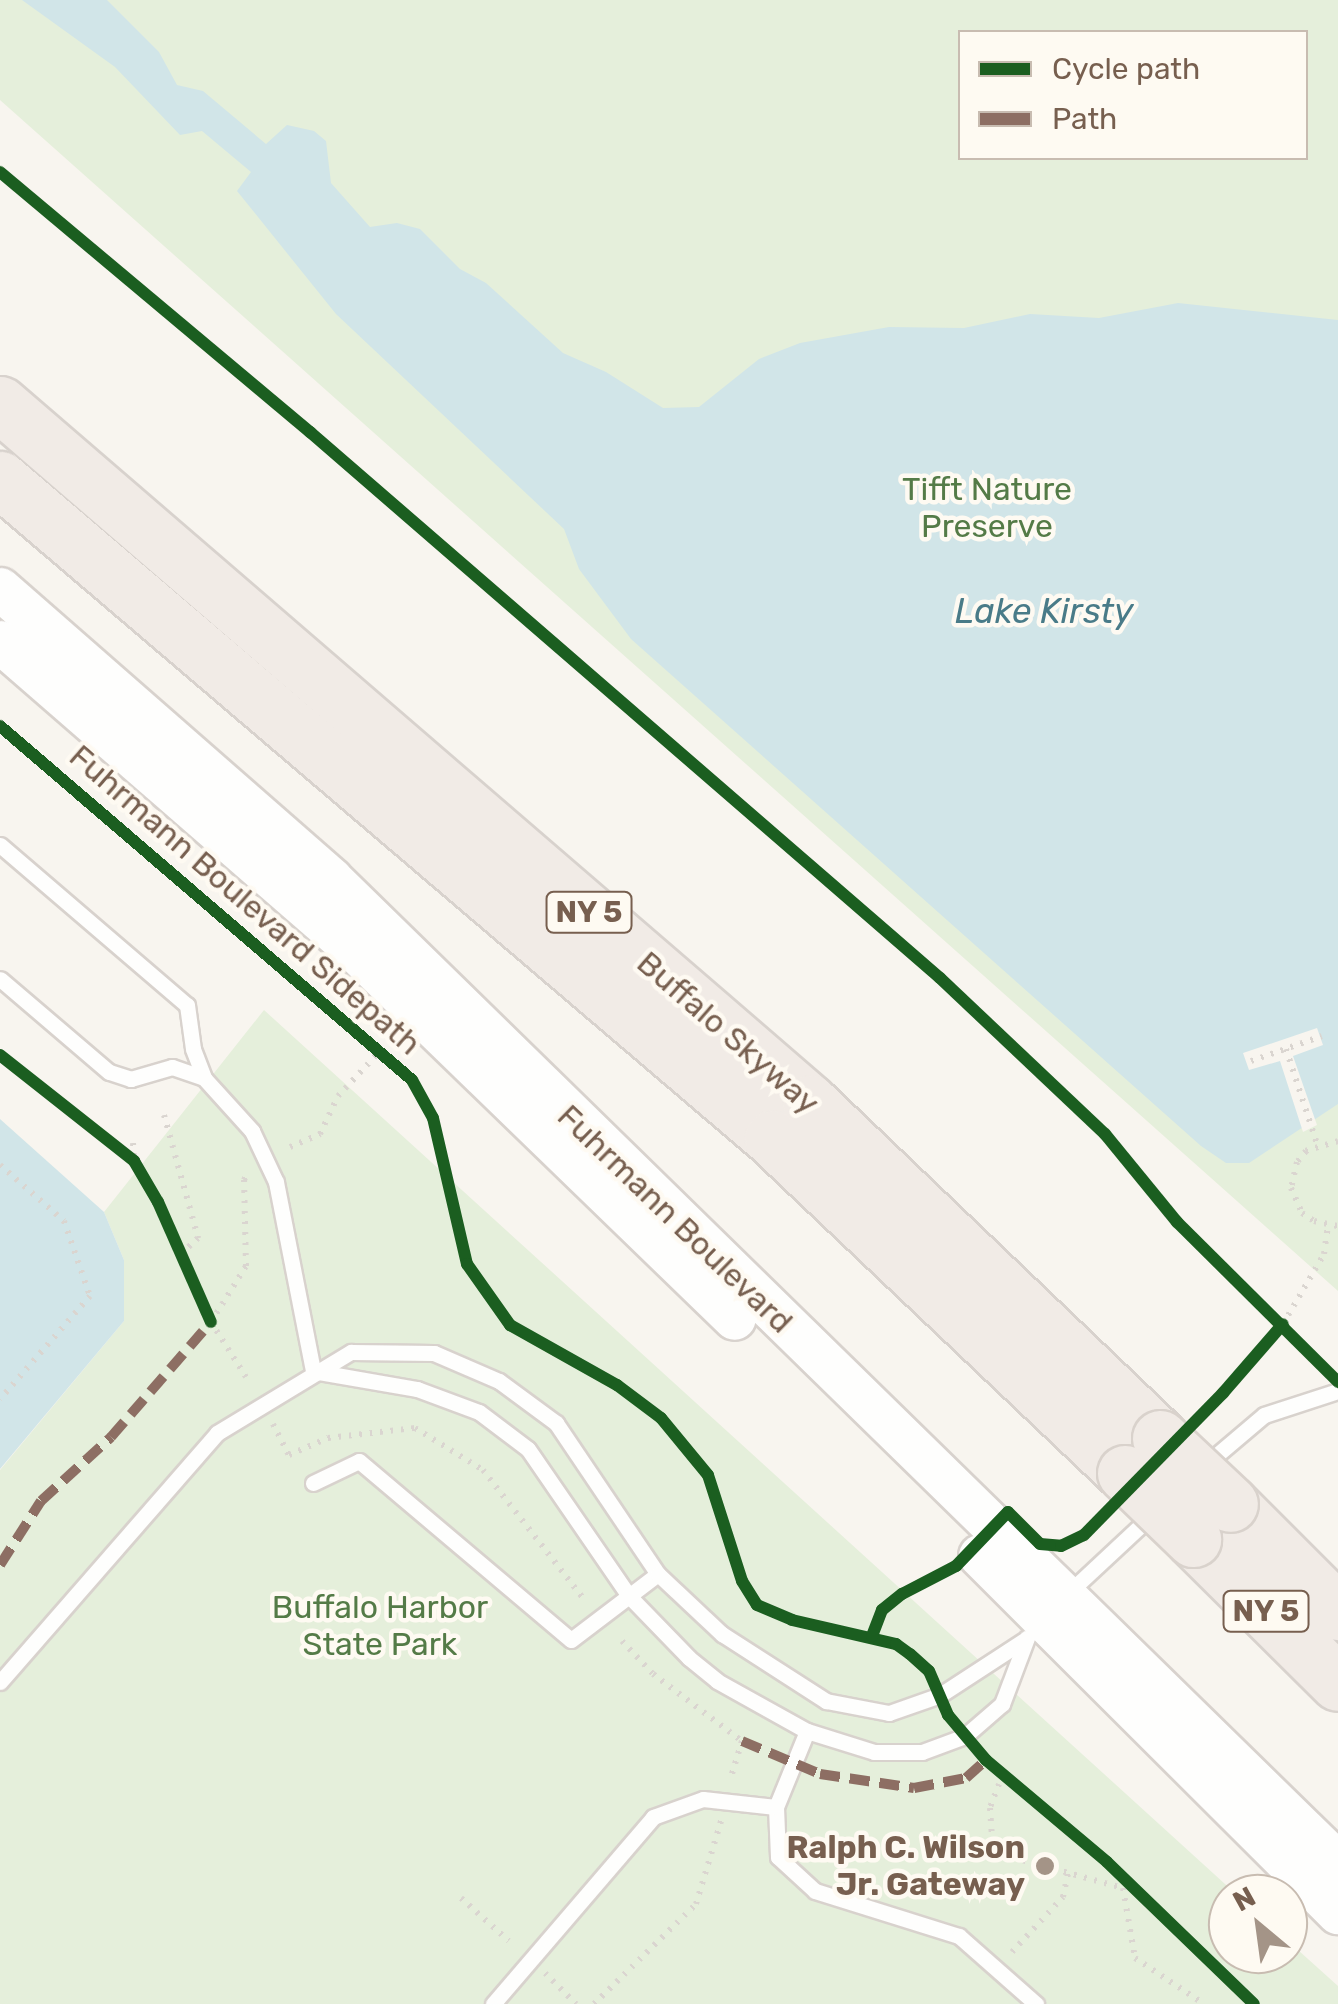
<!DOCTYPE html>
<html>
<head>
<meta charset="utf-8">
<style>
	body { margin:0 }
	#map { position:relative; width:1338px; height:2004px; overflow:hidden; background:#f8f5ef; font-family:Rubik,sans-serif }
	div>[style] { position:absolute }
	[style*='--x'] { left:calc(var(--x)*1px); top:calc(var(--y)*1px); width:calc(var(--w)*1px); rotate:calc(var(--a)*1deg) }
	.green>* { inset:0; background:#e5efdb }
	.water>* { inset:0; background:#d1e5e8 }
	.pier>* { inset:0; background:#f8f5ef }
	.path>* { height:6px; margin-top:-3px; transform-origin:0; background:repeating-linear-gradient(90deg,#dad5d0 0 2.5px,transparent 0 10.5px) }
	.roads { filter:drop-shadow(2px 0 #d8d2cd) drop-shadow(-2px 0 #d8d2cd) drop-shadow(0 2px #d8d2cd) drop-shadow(0 -2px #d8d2cd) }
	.lane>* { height:15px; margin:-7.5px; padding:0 7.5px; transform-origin:7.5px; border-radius:7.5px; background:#fefefd }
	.secondary>* { height:42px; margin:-21px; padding:0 21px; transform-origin:21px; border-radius:21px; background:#fefefd }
	.highway>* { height:55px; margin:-27.5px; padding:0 27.5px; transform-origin:27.5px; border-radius:27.5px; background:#f1ebe6 }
	.bridges { filter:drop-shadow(2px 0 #d9d2cc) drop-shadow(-2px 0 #d9d2cc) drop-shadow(0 2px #d9d2cc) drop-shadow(0 -2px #d9d2cc) }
	.highway-bridge>* { height:55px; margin:-27.5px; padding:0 27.5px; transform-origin:27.5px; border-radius:27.5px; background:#f1ebe6 }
	.quiet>* { height:10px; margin-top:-5px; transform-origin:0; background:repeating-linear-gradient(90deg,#8d6e63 0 20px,transparent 0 30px) }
	.cycleway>* { height:12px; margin:-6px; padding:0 6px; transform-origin:6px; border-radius:6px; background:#1b5e20 }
	.dots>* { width:28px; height:28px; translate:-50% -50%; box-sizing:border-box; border:5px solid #fefaf2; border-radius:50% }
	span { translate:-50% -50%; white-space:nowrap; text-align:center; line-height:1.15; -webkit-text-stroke:9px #fefaf2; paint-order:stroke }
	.shield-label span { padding:2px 8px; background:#fefaf2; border:2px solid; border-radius:8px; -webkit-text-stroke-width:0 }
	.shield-label { font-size:30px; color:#775f4f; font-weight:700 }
	.park-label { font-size:32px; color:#547b47 }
	.street-label { font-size:32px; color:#775f4f }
	.poi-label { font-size:32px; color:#775f4f; font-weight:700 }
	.right { translate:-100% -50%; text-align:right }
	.water-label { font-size:35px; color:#497b88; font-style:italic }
	.legend { position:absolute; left:958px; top:30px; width:350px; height:130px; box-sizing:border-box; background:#fefaf2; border:2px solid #c8bcb1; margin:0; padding:12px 18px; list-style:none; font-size:30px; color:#775f4f }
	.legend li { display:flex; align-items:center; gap:20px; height:50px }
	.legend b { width:50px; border:2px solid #c8bcb1 }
	.north { position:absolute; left:1208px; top:1874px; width:100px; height:100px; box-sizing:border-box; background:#fefaf2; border:2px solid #c8bcb1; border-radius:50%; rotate:331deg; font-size:28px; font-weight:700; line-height:40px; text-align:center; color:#775f4f }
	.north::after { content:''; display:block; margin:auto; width:35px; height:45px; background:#a49487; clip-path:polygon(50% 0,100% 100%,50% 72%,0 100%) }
</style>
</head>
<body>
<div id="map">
	<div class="green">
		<div style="clip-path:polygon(evenodd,0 0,1338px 0,1338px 1291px,0 100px,0 0,961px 32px,1306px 32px,1306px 158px,961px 158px,961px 32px)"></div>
		<div style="clip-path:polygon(264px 1010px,1236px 1894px,1228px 1894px,1228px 1954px,1288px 1954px,1288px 1941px,1338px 1986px,1338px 2004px,0 2004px,0 1470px,124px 1321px,124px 1260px,104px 1212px)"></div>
	</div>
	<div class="water">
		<div style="clip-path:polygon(22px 0,107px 0,159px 52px,177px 85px,203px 91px,266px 144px,287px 125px,314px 131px,326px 141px,331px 183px,370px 227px,397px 223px,420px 229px,460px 269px,486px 283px,563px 353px,606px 372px,663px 408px,699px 407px,759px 359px,800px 343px,889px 327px,964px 328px,1030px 314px,1099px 318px,1178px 303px,1338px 320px,1338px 1104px,1249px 1163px,1226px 1163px,1201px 1146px,631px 639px,579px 569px,564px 529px,336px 314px,237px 191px,251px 172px,202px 131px,180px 135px,115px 67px)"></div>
		<div style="clip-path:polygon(0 1119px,104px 1212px,124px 1260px,124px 1321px,0 1469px)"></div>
	</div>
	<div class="pier">
		<div style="clip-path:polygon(1317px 1028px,1323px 1045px,1293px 1056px,1317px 1125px,1303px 1132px,1280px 1061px,1249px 1070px,1243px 1053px)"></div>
	</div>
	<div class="path">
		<div style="--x:1286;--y:1049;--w:100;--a:71.9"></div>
		<div style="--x:1251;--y:1061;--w:75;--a:-19.4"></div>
		<div style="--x:164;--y:1115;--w:128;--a:74.5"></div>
		<div style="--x:198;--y:1238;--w:23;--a:137"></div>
		<div style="--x:1338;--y:1141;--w:34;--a:163"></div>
		<div style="--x:1306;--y:1151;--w:14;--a:129"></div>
		<div style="--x:1297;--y:1162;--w:27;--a:103"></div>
		<div style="--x:1291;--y:1188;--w:27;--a:66"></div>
		<div style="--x:1302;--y:1213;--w:14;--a:34"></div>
		<div style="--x:1314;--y:1221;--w:25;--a:12"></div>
		<div style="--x:133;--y:1143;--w:18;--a:87"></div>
		<div style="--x:290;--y:1147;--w:33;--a:-23"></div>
		<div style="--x:320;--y:1134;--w:42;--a:-64.7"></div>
		<div style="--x:338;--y:1096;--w:60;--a:-47"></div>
		<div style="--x:0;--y:1165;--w:85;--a:41.2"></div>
		<div style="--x:64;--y:1221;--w:79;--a:70.9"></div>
		<div style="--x:90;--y:1296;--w:137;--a:131.1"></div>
		<div style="--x:1283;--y:1324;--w:81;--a:-59.6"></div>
		<div style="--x:1324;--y:1254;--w:28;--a:-82"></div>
		<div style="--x:246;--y:1377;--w:65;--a:-122.5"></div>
		<div style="--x:211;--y:1322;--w:66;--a:-58"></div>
		<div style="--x:246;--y:1266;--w:86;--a:-91.3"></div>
		<div style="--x:244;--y:1180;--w:9;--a:-63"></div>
		<div style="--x:273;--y:1424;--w:35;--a:63"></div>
		<div style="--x:289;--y:1455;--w:43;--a:-23.6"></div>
		<div style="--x:328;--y:1438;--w:88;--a:-6.6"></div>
		<div style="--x:415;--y:1428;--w:80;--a:31.7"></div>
		<div style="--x:483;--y:1470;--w:167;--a:52"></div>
		<div style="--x:622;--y:1641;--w:45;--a:46.8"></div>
		<div style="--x:653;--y:1674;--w:111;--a:37"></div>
		<div style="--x:742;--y:1741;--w:39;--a:107"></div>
		<div style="--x:999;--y:1784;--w:26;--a:111"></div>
		<div style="--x:990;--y:1808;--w:44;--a:86.1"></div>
		<div style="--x:993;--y:1852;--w:135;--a:15.5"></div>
		<div style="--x:1123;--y:1888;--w:71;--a:80.3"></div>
		<div style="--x:1135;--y:1958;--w:83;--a:33.7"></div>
		<div style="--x:461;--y:1898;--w:64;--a:41.9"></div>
		<div style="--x:1012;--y:1952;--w:75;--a:-47.2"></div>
		<div style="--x:1063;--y:1897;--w:24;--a:-78"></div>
		<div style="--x:545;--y:1973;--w:44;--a:45"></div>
		<div style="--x:594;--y:2004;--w:143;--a:-44.4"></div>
		<div style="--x:696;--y:1904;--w:87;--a:-73.2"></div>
	</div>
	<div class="roads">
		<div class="lane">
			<div style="--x:0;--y:845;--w:246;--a:40.6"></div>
			<div style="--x:187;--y:1005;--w:44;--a:82.2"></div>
			<div style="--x:193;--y:1049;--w:31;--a:69"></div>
			<div style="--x:204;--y:1078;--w:34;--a:-161"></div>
			<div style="--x:172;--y:1067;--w:43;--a:163.7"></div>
			<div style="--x:131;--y:1079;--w:23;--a:-162"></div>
			<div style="--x:109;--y:1072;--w:143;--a:-139.5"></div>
			<div style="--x:204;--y:1078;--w:72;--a:47.8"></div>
			<div style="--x:252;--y:1131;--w:56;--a:64.8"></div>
			<div style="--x:276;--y:1182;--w:193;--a:78.9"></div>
			<div style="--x:313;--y:1371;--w:106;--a:9.8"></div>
			<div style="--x:417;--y:1389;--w:66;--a:20.4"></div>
			<div style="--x:479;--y:1412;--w:61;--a:37.1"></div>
			<div style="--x:528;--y:1449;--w:178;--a:55.5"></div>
			<div style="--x:629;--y:1596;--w:86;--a:45.9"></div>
			<div style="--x:689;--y:1658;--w:36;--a:39"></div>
			<div style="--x:717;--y:1681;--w:103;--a:29.1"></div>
			<div style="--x:807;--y:1731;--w:70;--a:17.4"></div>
			<div style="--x:874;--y:1752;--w:48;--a:0"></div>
			<div style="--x:922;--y:1752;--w:46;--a:-20.4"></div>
			<div style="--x:965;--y:1736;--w:49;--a:-40.9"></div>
			<div style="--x:1002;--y:1704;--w:71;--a:-69.3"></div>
			<div style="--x:1205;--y:1465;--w:77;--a:-40.3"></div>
			<div style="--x:1264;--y:1415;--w:78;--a:-18"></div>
			<div style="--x:313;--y:1483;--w:51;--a:-25.6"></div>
			<div style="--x:359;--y:1461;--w:277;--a:40.2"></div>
			<div style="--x:571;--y:1640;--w:109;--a:-37.2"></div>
			<div style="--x:1066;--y:1595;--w:122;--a:-43"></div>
			<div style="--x:0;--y:1682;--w:330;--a:-48.9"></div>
			<div style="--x:217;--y:1433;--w:157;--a:-31.2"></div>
			<div style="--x:351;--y:1352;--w:83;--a:0.7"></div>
			<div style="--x:434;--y:1353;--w:71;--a:23.3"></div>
			<div style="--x:499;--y:1381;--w:71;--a:36.4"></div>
			<div style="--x:556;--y:1423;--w:182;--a:56"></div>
			<div style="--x:658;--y:1574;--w:88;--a:43.2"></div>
			<div style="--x:722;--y:1634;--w:124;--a:32.8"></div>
			<div style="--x:826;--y:1701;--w:64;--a:10.8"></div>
			<div style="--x:889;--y:1713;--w:54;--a:-19.4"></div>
			<div style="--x:940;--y:1695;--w:103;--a:-33.1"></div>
			<div style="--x:776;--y:1807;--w:50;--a:87.7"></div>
			<div style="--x:778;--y:1857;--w:50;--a:42.6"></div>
			<div style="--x:815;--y:1891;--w:151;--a:17.4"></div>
			<div style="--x:959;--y:1936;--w:103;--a:41.4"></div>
			<div style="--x:493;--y:2004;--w:246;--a:-49.4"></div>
			<div style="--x:653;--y:1817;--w:53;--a:-19.8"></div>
			<div style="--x:703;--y:1799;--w:73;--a:6.3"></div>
			<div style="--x:776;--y:1807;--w:82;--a:-67.8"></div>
		</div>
		<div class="secondary">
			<div style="--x:0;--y:589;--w:440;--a:41.2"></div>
			<div style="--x:331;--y:879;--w:1408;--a:44.34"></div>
			<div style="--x:0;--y:642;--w:462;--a:41"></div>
			<div style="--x:349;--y:945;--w:537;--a:44.1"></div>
			<div style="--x:980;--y:1556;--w:506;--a:44.92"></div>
		</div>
		<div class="highway">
			<div style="--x:0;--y:404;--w:1070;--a:40.79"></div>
			<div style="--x:810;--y:1103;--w:484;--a:43.7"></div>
			<div style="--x:0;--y:479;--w:1015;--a:40.48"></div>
			<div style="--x:772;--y:1138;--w:487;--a:43.5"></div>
			<div style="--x:1230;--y:1504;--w:153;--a:45"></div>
			<div style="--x:1193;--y:1539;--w:204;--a:44.8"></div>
		</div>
	</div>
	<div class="bridges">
		<div class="highway-bridge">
			<div style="--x:1160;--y:1438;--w:96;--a:43.3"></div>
			<div style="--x:1125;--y:1473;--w:95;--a:44.1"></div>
		</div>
	</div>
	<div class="quiet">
		<div style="--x:0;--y:1565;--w:76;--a:-57.4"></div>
		<div style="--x:41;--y:1501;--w:95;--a:-42.4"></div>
		<div style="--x:111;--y:1437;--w:152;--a:-49"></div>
		<div style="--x:742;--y:1741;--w:85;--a:22.9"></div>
		<div style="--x:820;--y:1774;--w:95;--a:8.5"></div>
		<div style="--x:914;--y:1788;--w:53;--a:-10.9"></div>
		<div style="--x:966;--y:1778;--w:27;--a:-42"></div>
	</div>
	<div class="cycleway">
		<div style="--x:0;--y:172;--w:405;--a:40"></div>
		<div style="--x:310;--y:432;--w:834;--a:40.91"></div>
		<div style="--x:940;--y:978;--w:227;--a:43.4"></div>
		<div style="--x:1105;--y:1134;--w:114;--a:50.7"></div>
		<div style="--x:1177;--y:1222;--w:227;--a:44.8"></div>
		<div style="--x:0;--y:726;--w:543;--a:40.67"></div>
		<div style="--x:412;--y:1080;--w:43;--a:61.1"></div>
		<div style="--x:433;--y:1118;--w:150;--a:76.9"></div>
		<div style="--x:467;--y:1264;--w:75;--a:54.8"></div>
		<div style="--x:510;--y:1325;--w:123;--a:29.3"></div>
		<div style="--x:617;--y:1385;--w:55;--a:36.9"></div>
		<div style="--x:661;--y:1418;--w:74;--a:50.5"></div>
		<div style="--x:708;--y:1475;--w:111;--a:72.2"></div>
		<div style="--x:742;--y:1581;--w:28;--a:58"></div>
		<div style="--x:757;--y:1605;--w:38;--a:23"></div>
		<div style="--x:792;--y:1620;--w:107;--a:13"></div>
		<div style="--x:896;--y:1644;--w:17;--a:36"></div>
		<div style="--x:910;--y:1654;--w:25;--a:42"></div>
		<div style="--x:929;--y:1671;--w:48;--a:66.6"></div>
		<div style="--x:948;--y:1715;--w:59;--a:49.8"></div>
		<div style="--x:986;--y:1760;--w:158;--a:40.1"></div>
		<div style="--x:1107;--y:1862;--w:204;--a:44"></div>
		<div style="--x:0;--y:1055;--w:171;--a:38.3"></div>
		<div style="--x:134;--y:1161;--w:48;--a:59.7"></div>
		<div style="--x:158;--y:1202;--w:131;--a:66.2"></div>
		<div style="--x:872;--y:1636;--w:28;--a:-69"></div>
		<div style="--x:882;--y:1610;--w:26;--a:-39"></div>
		<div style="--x:902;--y:1594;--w:61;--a:-27.4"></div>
		<div style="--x:956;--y:1566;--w:75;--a:-46.1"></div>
		<div style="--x:1008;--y:1512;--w:45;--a:45"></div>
		<div style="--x:1040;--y:1544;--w:21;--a:5"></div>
		<div style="--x:1061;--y:1546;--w:25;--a:-26"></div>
		<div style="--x:1084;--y:1535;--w:199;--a:-45.6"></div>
		<div style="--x:1223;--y:1393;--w:91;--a:-49"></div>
	</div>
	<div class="dots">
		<div style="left:1045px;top:1866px;background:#a49487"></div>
	</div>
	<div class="shield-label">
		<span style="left:589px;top:912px">NY 5</span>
		<span style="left:1266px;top:1611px">NY 5</span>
	</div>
	<div class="park-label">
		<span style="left:987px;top:508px">Tifft Nature<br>Preserve</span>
		<span style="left:380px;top:1626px">Buffalo Harbor<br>State Park</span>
	</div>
	<div class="street-label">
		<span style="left:245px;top:900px;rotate:41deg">Fuhrmann Boulevard Sidepath</span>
		<span style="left:728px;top:1033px;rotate:41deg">Buffalo Skyway</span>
		<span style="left:675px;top:1219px;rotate:44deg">Fuhrmann Boulevard</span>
	</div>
	<div class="poi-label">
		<span class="right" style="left:1025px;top:1866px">Ralph C. Wilson<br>Jr. Gateway</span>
	</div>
	<div class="water-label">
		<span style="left:1044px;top:611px">Lake Kirsty</span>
	</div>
	<ul class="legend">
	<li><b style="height:12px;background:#1b5e20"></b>Cycle path</li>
	<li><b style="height:12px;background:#8d6e63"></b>Path</li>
	</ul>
	<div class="north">N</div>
</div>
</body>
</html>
